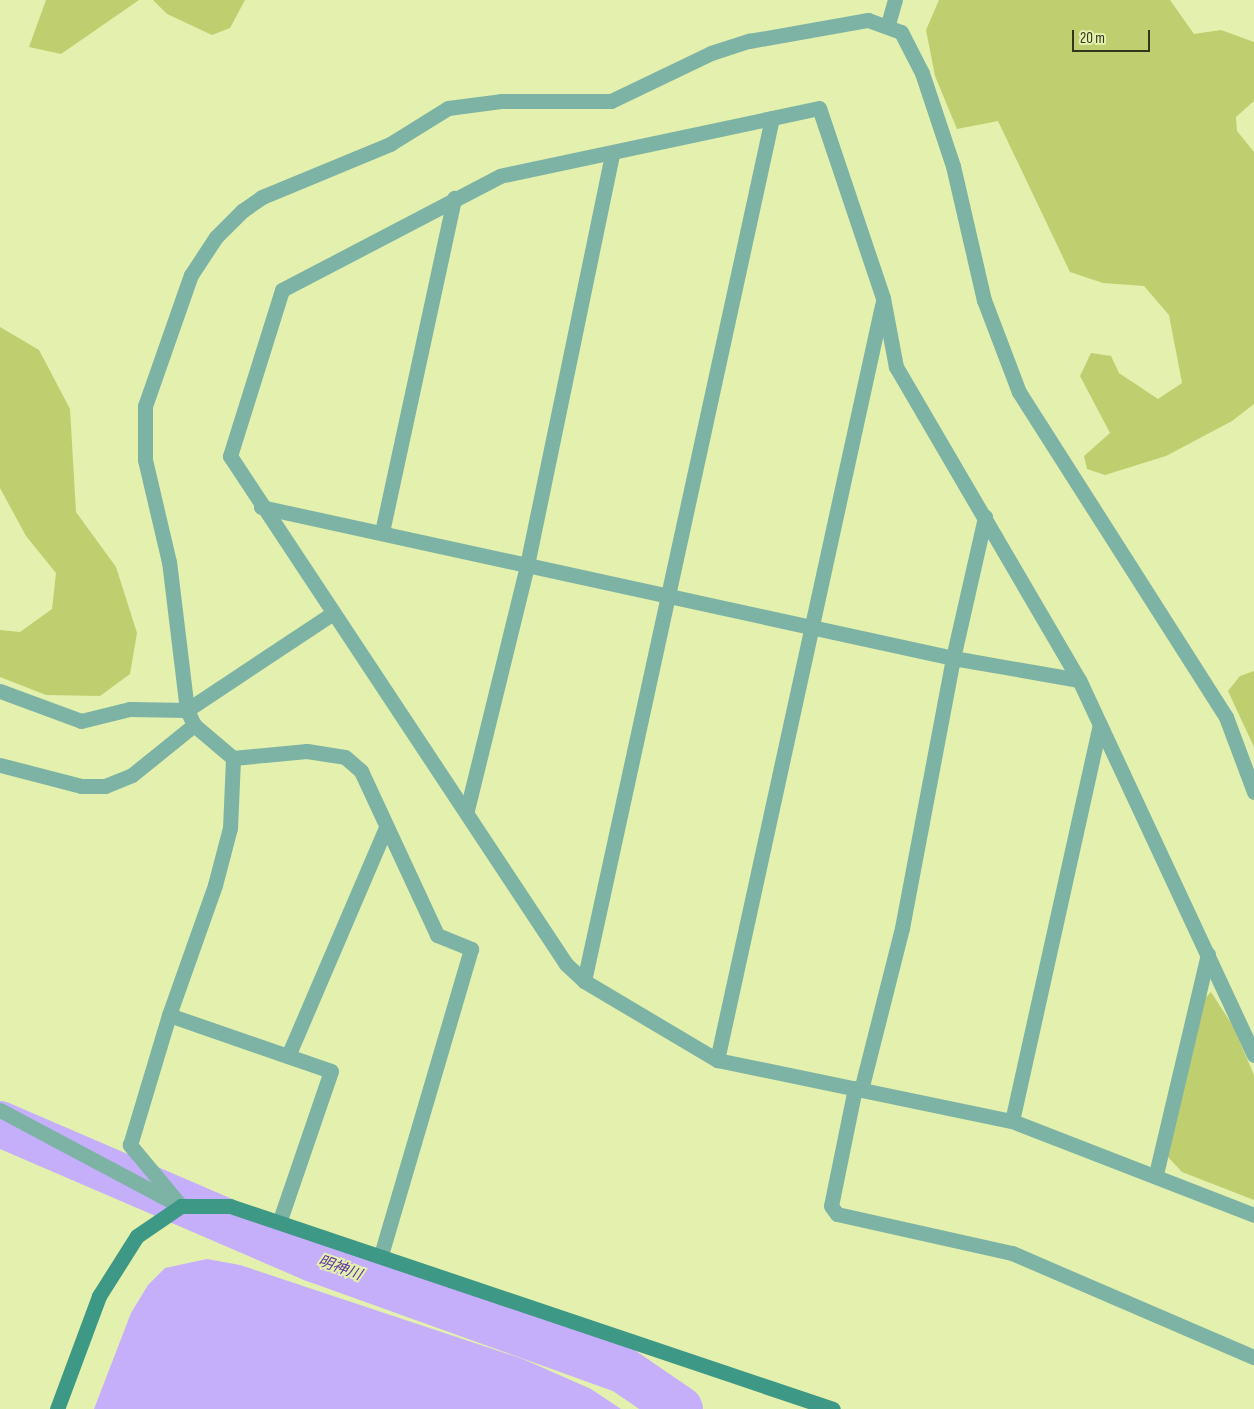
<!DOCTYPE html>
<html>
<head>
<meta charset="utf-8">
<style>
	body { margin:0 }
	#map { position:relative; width:1254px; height:1409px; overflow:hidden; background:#e3f0ae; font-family:"Sofia Sans Condensed","Noto Sans JP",sans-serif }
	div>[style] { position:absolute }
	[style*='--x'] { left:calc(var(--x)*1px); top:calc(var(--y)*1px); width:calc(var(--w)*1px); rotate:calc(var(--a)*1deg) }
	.green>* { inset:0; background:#bfcf6f }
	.water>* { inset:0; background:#c5affb }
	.river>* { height:46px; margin:-23px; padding:0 23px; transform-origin:23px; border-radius:23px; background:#c5affb }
	.street>* { height:15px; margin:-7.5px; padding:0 7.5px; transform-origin:7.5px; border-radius:7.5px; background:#7db3a5 }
	.secondary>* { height:15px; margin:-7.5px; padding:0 7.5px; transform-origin:7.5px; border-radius:7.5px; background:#3d9885 }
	span { translate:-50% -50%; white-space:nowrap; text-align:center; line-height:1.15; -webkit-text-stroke:4px #e3f0ae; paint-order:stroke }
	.water-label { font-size:15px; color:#5f35a0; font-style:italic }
	.scale { position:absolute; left:1072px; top:30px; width:78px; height:22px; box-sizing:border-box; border:2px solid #32371c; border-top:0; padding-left:6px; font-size:15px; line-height:18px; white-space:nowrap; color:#32371c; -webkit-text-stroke:4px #e3f0ae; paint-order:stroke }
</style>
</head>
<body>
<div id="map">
	<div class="green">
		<div style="clip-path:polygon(46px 0,139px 0,61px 54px,29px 47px)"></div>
		<div style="clip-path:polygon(153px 0,245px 0,230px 28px,212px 35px,167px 14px)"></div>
		<div style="clip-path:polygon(939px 0,1170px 0,1194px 34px,1221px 30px,1254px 42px,1254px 101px,1236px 117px,1237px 131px,1254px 152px,1254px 404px,1232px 421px,1166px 456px,1105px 475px,1087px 469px,1084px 456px,1110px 433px,1080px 376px,1091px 353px,1111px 356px,1119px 373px,1158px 399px,1182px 383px,1169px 315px,1144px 286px,1103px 283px,1070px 272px,998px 121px,957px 129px,935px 76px,926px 30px)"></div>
		<div style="clip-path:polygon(0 327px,39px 350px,70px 409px,76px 512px,116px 567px,137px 633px,130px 674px,100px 696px,46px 695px,0 677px,0 630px,20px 632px,52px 609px,56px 573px,26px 536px,0 488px)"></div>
		<div style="clip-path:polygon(1254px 671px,1254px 747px,1228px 691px,1240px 676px)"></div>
		<div style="clip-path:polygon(1211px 992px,1233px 1026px,1254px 1075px,1254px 1200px,1182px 1172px,1168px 1157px,1204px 999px)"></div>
	</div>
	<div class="water">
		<div style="clip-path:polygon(207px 1259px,240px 1265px,523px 1359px,591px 1389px,621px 1409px,94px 1409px,131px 1313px,148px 1285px,165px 1268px)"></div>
	</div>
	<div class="river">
		<div style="--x:0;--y:1124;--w:342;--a:23.3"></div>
		<div style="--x:314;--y:1259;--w:328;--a:19.8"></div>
		<div style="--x:623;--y:1370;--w:69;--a:34.4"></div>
	</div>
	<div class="street">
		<div style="--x:888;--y:24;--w:25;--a:-74"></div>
		<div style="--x:261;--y:507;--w:708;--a:12.31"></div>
		<div style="--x:953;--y:658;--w:128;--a:9.9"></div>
		<div style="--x:382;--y:532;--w:342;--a:-77.8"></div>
		<div style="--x:0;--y:691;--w:86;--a:20.3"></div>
		<div style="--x:81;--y:721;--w:50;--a:-13.8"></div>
		<div style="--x:130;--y:709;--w:57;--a:1"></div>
		<div style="--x:187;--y:710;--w:175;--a:-33.6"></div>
		<div style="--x:233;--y:758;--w:74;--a:-5.4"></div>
		<div style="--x:307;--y:751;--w:38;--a:9"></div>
		<div style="--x:345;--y:757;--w:21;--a:41"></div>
		<div style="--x:361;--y:771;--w:181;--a:65.1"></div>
		<div style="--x:437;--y:935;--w:37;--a:22"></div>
		<div style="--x:471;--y:949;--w:318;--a:106.4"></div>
		<div style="--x:0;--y:765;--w:84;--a:14.5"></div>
		<div style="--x:81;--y:786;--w:24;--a:0"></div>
		<div style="--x:105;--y:786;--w:29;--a:-22"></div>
		<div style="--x:132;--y:775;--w:80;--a:-38.9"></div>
		<div style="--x:467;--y:810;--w:252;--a:-76.2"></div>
		<div style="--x:527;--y:565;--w:420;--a:-78.3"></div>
		<div style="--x:584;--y:981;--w:883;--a:-77.71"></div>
		<div style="--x:169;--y:1015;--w:171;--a:19.1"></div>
		<div style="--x:331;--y:1071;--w:157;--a:108.9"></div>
		<div style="--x:1254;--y:1055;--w:414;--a:-115"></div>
		<div style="--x:1079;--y:680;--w:363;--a:-120.3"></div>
		<div style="--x:896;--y:367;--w:70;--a:-100.7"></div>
		<div style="--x:883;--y:298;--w:200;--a:-108.6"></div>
		<div style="--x:819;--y:108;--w:326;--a:168"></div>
		<div style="--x:500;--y:176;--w:246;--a:152.4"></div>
		<div style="--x:282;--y:290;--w:174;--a:107.4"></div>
		<div style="--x:230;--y:456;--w:609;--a:56.52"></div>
		<div style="--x:566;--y:964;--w:25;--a:43"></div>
		<div style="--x:584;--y:981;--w:155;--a:30.7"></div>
		<div style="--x:717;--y:1060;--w:301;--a:11.7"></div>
		<div style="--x:1012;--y:1121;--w:260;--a:21.2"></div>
		<div style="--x:288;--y:1056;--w:246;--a:-66.8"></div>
		<div style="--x:717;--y:1060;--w:773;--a:-77.67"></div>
		<div style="--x:855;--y:1088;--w:120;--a:101.5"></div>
		<div style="--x:831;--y:1206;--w:10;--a:53"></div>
		<div style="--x:837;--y:1214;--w:179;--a:12.6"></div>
		<div style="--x:1012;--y:1253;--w:263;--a:23.3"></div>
		<div style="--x:861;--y:1090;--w:167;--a:-75.8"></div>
		<div style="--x:902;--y:928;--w:275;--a:-79.3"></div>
		<div style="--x:953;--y:658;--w:145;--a:-77.2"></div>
		<div style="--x:0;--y:1110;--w:196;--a:28"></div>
		<div style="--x:1012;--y:1121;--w:406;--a:-77.5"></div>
		<div style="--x:1156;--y:1174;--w:226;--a:-76.7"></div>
		<div style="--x:181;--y:1206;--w:80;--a:-129.9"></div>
		<div style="--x:130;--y:1145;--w:136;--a:-73.3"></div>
		<div style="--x:169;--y:1015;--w:138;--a:-70.5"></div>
		<div style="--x:215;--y:885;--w:59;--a:-75.3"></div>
		<div style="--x:230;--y:828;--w:70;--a:-87.5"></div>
		<div style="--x:233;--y:758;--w:51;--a:-139.8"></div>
		<div style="--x:194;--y:725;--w:17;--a:-115"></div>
		<div style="--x:187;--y:710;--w:149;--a:-96.9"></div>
		<div style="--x:169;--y:562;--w:105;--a:-103.2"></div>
		<div style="--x:145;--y:460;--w:54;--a:-90"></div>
		<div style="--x:145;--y:406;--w:139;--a:-70.7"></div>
		<div style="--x:191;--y:275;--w:45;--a:-56.7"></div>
		<div style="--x:216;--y:237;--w:37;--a:-45"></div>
		<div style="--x:242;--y:211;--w:24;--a:-35"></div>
		<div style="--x:262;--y:197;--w:139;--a:-22.5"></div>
		<div style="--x:390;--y:144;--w:68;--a:-31.8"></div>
		<div style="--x:448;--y:108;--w:53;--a:-7.5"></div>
		<div style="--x:501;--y:101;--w:110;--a:0"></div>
		<div style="--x:611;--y:101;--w:111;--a:-25.6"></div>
		<div style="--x:711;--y:53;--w:40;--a:-18"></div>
		<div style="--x:749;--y:41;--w:121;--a:-10"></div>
		<div style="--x:868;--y:20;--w:35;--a:20"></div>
		<div style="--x:901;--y:32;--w:46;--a:62.9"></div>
		<div style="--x:922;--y:73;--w:98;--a:71.6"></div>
		<div style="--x:953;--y:166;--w:138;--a:77"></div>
		<div style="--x:984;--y:300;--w:98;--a:69.2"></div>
		<div style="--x:1019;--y:392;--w:385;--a:57.5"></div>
		<div style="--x:1226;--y:717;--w:80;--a:69.5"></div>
	</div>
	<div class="secondary">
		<div style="--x:57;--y:1409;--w:121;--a:-69.6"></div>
		<div style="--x:99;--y:1296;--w:71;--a:-57.7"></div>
		<div style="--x:137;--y:1236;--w:53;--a:-34.3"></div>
		<div style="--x:181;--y:1206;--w:49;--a:0"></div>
		<div style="--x:230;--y:1206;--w:636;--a:18.61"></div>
	</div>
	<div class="water-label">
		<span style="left:340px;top:1268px;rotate:20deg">明神川</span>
	</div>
	<div class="scale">20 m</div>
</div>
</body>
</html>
